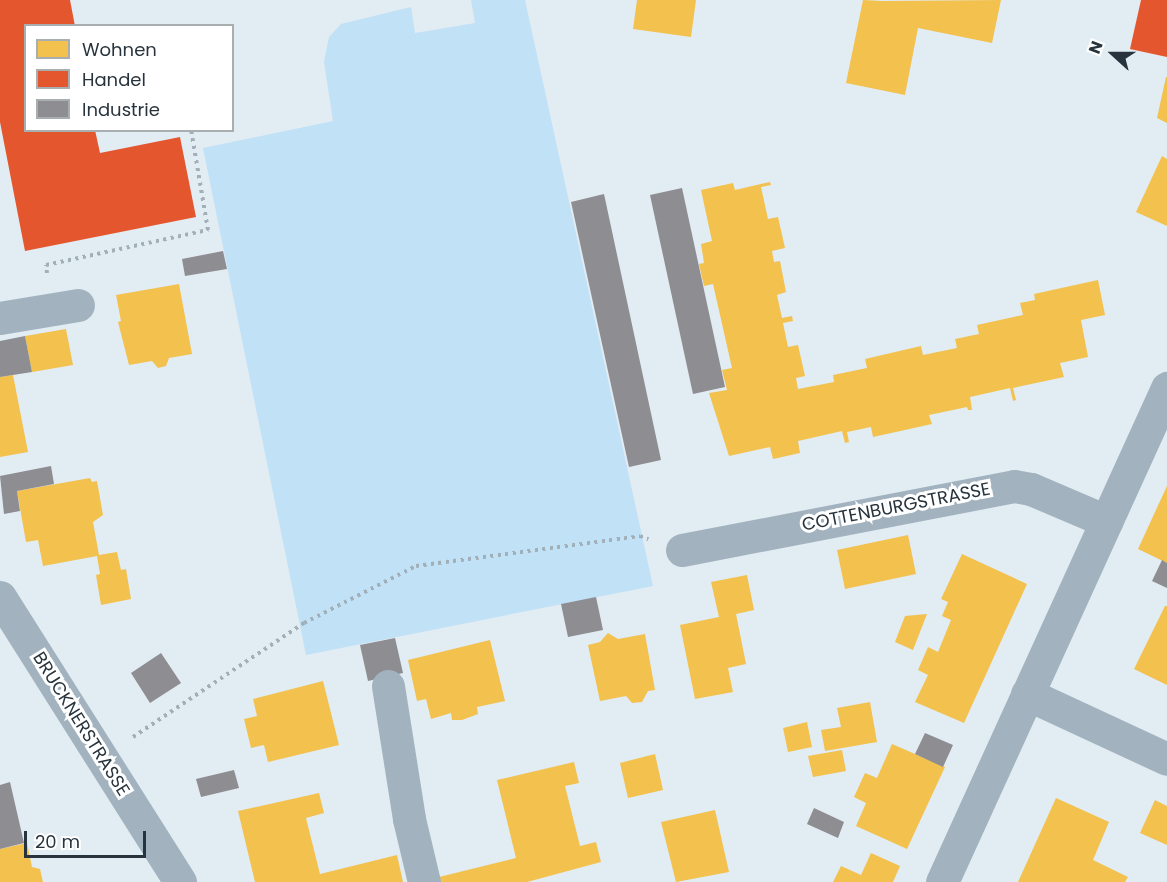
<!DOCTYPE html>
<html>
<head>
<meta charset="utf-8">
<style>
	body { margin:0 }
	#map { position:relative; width:1167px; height:882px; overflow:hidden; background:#e2ecf3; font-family:Poppins,sans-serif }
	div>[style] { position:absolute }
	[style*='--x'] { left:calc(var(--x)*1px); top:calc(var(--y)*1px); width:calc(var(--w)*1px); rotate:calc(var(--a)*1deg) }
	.green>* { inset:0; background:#c1e1f7 }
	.homes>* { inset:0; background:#f2c14e }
	.shops>* { inset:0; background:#e4572e }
	.industry>* { inset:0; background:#8d8d92 }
	.path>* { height:4px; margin-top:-2px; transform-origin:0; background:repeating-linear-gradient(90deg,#a1afb8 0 3px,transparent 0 7.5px) }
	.minor>* { height:33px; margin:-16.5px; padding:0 16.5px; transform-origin:16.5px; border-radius:16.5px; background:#a2b3bf }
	span { translate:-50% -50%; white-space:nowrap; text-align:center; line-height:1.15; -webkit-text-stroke:6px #fff; paint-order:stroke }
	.street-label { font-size:18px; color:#28343d }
	.legend { position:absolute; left:24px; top:24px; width:210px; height:108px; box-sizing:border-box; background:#fff; border:2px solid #a9aeb1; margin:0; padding:8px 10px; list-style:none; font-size:18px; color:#28343d }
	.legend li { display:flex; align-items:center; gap:12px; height:30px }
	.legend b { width:30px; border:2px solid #a9aeb1 }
	.north { position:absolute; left:1083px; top:24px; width:60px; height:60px; -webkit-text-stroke:4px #fff; paint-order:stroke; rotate:291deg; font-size:16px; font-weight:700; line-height:24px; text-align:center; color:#28343d }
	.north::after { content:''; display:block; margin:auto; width:21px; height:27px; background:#28343d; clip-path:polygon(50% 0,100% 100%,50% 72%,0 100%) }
	.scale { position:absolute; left:24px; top:831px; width:122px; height:27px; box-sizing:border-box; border:3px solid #28343d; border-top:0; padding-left:8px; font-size:18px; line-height:21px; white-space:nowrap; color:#28343d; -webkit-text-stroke:4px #fff; paint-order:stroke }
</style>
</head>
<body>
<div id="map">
	<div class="green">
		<div style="clip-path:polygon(471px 0,525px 0,653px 586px,306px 655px,203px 148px,333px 121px,324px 62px,329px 37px,341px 24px,411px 7px,415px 33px,475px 23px)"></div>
	</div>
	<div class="homes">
		<div style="clip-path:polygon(637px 0,696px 0,691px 37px,633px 29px)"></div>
		<div style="clip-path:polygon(863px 0,882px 1px,1001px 0,992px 43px,918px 28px,905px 95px,846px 83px)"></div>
		<div style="clip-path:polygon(1166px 77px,1167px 77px,1167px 123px,1157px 118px)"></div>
		<div style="clip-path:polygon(1162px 156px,1167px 159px,1167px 226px,1136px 212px)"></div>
		<div style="clip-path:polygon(770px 182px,771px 185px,761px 187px,768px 219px,778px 217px,785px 248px,772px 251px,774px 262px,780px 261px,786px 292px,777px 295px,782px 318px,792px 316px,793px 321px,783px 323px,788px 347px,798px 345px,805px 376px,796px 378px,798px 389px,834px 382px,833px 375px,867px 368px,865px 359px,921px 346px,923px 355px,957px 348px,955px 339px,979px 334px,977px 325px,1023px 315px,1020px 303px,1035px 300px,1034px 294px,1098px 280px,1105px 315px,1081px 320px,1088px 357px,1060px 363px,1064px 377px,1013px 388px,1016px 400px,1013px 401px,1010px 388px,970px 397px,972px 410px,968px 410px,967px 407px,929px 415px,932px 424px,873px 437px,871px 427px,847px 432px,849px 442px,845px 443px,842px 431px,798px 441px,800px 453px,773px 459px,770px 447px,729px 456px,709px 393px,727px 390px,722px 370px,732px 368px,713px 284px,704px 286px,699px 264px,704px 263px,701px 244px,712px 241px,701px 190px,733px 183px,735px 190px)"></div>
		<div style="clip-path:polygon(179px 284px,192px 354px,169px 358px,166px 366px,158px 368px,152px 361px,129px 365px,118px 322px,121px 321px,116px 295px)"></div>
		<div style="clip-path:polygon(66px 329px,73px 365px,32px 372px,25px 336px)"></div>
		<div style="clip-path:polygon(13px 375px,28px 452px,0 457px,0 377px)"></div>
		<div style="clip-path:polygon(90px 478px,92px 482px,97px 481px,103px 515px,93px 522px,99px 555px,117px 552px,121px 570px,126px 569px,131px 599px,101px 605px,96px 575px,100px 574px,97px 556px,43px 566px,38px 540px,26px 542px,17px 491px)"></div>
		<div style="clip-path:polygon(1167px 486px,1167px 563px,1138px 549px)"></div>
		<div style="clip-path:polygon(908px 535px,916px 574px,845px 589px,837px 550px)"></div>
		<div style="clip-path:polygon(962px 554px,1027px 584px,964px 723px,915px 702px,928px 675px,918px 670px,928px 647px,938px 652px,951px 620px,942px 616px,948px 602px,941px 599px)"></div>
		<div style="clip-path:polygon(747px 575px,754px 610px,736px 614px,746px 664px,728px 668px,733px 692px,695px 699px,680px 625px,719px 617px,711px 582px)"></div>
		<div style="clip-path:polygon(1165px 606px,1167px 606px,1167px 685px,1134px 669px)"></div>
		<div style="clip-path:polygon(927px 614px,913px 650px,895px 642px,905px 616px)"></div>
		<div style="clip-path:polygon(608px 633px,618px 639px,645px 634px,655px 690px,648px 691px,642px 702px,632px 703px,626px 696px,600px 701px,588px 645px,600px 642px)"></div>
		<div style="clip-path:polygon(490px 640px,505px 701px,477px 707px,478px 714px,462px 720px,452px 720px,451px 713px,431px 719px,426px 699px,417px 701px,408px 660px)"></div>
		<div style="clip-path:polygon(323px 681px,339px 745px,268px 762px,264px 745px,251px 748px,244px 719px,257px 716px,253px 699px)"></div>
		<div style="clip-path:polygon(870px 702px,877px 742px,825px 751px,821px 730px,841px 727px,837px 708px)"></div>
		<div style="clip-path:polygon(807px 722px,812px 747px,788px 752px,783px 728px)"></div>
		<div style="clip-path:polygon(892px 744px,945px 767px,907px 849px,856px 826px,866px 803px,854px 797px,865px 773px,877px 778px)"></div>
		<div style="clip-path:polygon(842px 750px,846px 771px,813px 777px,808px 756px)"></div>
		<div style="clip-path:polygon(655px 754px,663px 790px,628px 798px,620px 763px)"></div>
		<div style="clip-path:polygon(574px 762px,579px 783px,565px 786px,580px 846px,596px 842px,601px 862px,527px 882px,440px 882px,439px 877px,516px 858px,497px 780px)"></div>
		<div style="clip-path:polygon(319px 793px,324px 813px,306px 818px,320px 874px,397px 855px,403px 882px,255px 882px,238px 811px)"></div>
		<div style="clip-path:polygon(1056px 798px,1109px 822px,1093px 860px,1128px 877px,1125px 882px,1018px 882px)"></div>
		<div style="clip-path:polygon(1155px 800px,1167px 806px,1167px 845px,1140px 833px)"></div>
		<div style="clip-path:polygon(715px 810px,729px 872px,676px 882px,661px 822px)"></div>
		<div style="clip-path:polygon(27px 843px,32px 867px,40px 869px,43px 882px,0 882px,0 849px)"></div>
		<div style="clip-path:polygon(871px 853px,900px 866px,893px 882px,833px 882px,841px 866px,861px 875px)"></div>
	</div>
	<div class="shops">
		<div style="clip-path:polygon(0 0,70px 0,75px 26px,26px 26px,26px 130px,95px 130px,100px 153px,180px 137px,196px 217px,25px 251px,0 122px)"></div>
		<div style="clip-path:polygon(1141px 0,1167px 0,1167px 57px,1130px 49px)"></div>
	</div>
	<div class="industry">
		<div style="clip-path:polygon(682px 188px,725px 387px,693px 394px,650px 195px)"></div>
		<div style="clip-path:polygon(604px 194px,661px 460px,629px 467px,571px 202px)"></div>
		<div style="clip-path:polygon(223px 251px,227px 269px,185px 276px,182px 259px)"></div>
		<div style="clip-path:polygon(25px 336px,32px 372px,0 377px,0 341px)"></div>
		<div style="clip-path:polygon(51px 466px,54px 484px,17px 491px,20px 511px,4px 514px,0 476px)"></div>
		<div style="clip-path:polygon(1162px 560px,1167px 563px,1167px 588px,1152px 581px)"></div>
		<div style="clip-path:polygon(596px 597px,603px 630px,568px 637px,561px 604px)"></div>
		<div style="clip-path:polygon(395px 638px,403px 673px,368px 681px,360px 645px)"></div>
		<div style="clip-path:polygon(161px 653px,181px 683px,150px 703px,131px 673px)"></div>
		<div style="clip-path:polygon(925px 733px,953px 745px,943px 767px,915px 754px)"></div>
		<div style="clip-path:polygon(234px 770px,239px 788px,201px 797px,196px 779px)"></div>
		<div style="clip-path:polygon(10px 782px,24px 843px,0 849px,0 785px)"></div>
		<div style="clip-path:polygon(814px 808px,844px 822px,838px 838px,807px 824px)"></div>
	</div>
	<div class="path">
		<div style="--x:47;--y:273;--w:8;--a:-97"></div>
		<div style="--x:46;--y:265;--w:166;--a:-12.2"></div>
		<div style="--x:208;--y:230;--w:101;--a:-99.6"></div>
		<div style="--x:133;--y:737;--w:206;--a:-33.7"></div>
		<div style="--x:304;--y:623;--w:126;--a:-27"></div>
		<div style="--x:416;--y:566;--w:226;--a:-7.6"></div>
		<div style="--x:640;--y:536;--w:9;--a:21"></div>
	</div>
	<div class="minor">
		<div style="--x:0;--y:318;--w:79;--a:-9.5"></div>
		<div style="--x:682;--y:550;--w:338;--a:-10.9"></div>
		<div style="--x:1014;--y:486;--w:17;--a:10"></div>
		<div style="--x:1031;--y:489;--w:82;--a:23.1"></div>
		<div style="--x:0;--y:597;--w:337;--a:57.7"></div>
		<div style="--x:388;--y:686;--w:135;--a:81"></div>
		<div style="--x:409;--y:819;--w:65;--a:76.6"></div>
		<div style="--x:1027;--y:694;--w:154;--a:24.9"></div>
		<div style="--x:942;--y:882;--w:543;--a:-65.51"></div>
	</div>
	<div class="street-label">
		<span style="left:896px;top:507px;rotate:-11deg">COTTENBURGSTRASSE</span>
		<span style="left:81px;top:724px;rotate:58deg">BRUCKNERSTRASSE</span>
	</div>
	<ul class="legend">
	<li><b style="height:16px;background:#f2c14e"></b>Wohnen</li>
	<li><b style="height:16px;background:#e4572e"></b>Handel</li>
	<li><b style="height:16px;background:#8d8d92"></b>Industrie</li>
	</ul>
	<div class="north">N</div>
	<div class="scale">20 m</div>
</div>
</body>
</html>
